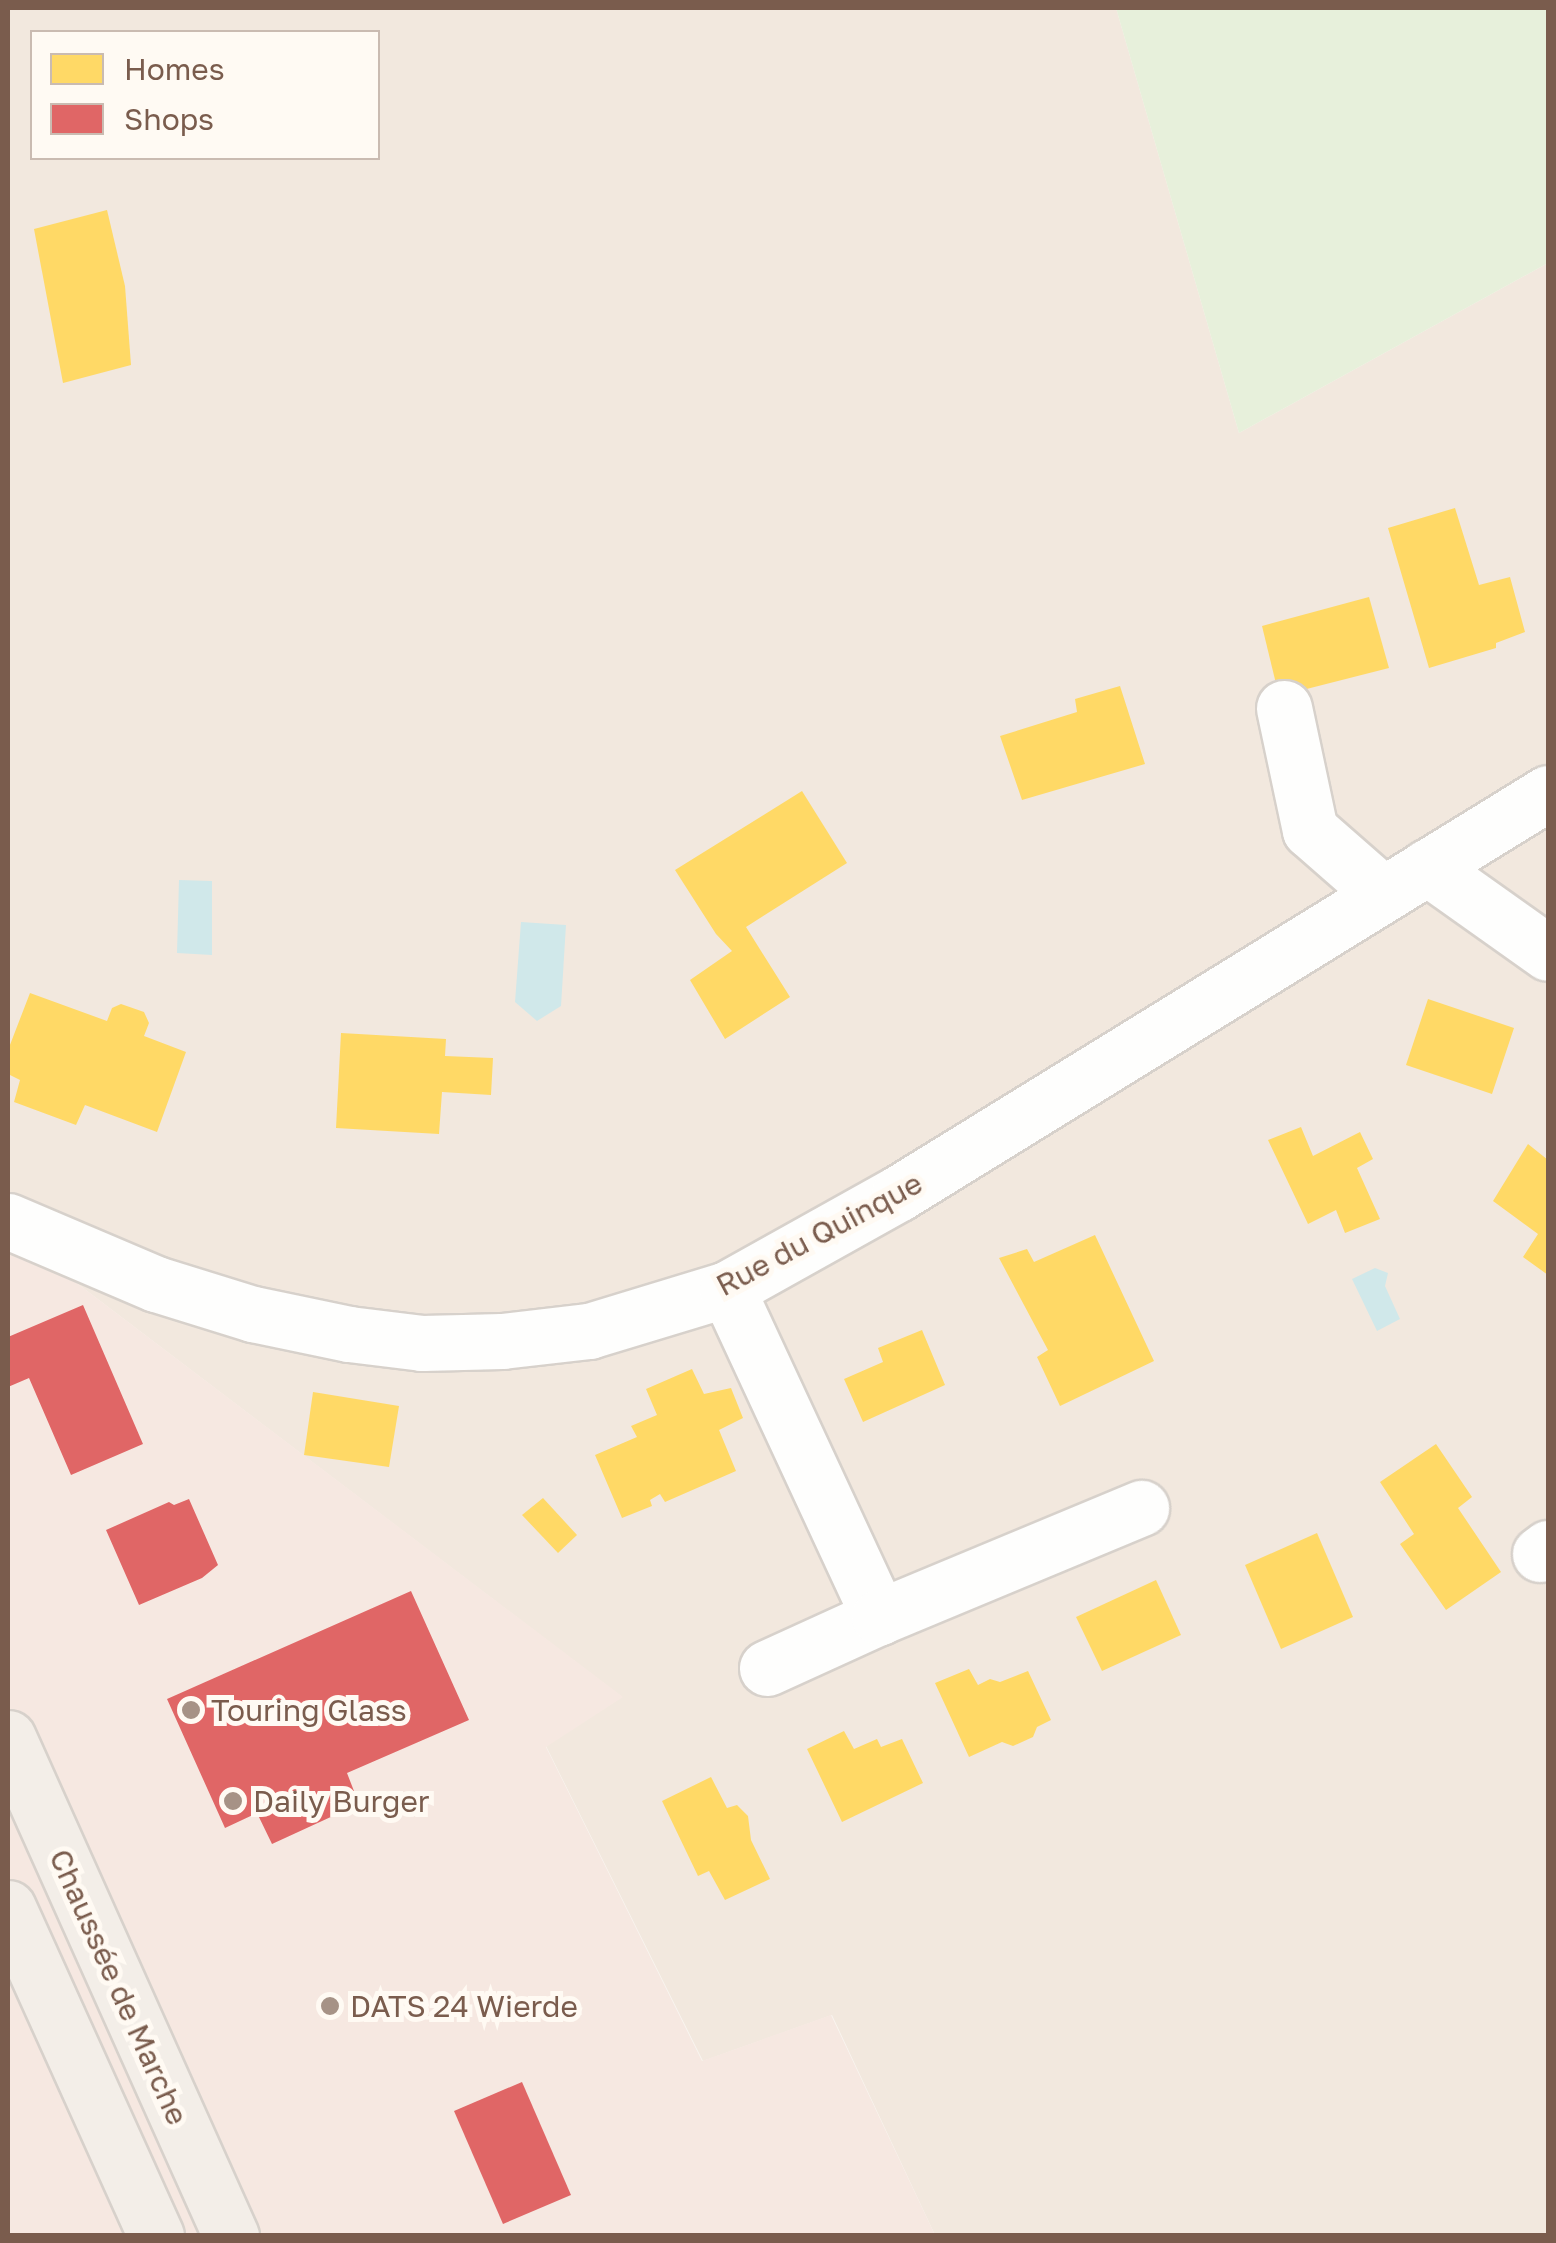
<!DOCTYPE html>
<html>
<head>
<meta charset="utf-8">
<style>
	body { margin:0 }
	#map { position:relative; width:1556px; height:2243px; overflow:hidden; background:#f9f5f0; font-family:"Golos Text",sans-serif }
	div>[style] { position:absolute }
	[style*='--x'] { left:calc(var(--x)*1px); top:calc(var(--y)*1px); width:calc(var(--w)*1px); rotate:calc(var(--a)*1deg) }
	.residential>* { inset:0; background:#f2e8de }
	.commercial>* { inset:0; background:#f6e8e1 }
	.green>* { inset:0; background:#e7f0db }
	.water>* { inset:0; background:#d0e8ea }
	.homes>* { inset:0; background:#ffd966 }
	.shops>* { inset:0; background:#e06666 }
	.roads { filter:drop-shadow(2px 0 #d7d1cb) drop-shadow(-2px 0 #d7d1cb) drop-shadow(0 2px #d7d1cb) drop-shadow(0 -2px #d7d1cb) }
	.minor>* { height:55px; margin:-27.5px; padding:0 27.5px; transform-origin:27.5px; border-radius:27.5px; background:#fefefd }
	.major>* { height:55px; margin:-27.5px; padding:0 27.5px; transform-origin:27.5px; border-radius:27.5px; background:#f3eee8 }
	.dots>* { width:28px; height:28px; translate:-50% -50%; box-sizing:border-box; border:5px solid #fffaf3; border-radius:50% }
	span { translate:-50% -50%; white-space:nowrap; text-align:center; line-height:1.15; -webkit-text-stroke:10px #fffaf3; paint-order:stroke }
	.street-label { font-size:30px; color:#7a5c4d }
	.poi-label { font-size:30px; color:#7a5c4d }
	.left { translate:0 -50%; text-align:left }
	.frame { position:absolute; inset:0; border:10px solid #7a5c4d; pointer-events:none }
	.legend { position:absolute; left:30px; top:30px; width:350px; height:130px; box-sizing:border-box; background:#fffaf3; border:2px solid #cabbb1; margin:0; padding:12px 18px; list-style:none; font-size:30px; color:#7a5c4d }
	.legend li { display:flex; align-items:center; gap:20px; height:50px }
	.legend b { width:50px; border:2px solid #cabbb1 }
</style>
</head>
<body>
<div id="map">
	<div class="residential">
		<div style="clip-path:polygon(evenodd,8px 8px,1116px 8px,1239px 433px,1548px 263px,1548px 2235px,935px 2235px,832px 2015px,703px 2061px,546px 1746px,622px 1697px,8px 1231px,8px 8px,32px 32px,378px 32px,378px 158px,32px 158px,32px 32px)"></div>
	</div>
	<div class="commercial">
		<div style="clip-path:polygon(8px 1231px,623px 1697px,546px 1747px,702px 2061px,831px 2015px,935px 2235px,8px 2235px)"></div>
	</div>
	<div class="green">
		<div style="clip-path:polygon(1116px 8px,1548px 8px,1548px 263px,1239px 433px)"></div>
	</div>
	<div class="water">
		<div style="clip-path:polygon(179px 880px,212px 881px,212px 955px,177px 953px)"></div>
		<div style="clip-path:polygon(521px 922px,566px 925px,561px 1006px,537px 1021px,515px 1002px)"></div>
		<div style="clip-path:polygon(1375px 1268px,1388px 1273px,1385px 1286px,1400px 1319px,1377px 1331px,1352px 1279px)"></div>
	</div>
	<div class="homes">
		<div style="clip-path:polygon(107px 210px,125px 286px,131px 365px,63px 383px,34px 229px)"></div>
		<div style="clip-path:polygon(1455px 508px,1479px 585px,1510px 577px,1525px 632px,1496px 643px,1496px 648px,1429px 668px,1388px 528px)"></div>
		<div style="clip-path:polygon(1369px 597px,1389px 668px,1279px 696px,1262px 626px)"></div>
		<div style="clip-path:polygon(1120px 686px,1145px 764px,1022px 800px,1000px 736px,1077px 712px,1075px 699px)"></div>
		<div style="clip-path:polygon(802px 791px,847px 863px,746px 927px,790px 997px,725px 1039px,690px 980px,732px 951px,716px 934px,675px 870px)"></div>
		<div style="clip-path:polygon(30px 993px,107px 1021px,112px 1008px,121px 1004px,144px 1012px,149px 1023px,144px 1036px,186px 1052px,157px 1132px,85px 1105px,76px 1125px,14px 1102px,20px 1080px,8px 1074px,8px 1050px)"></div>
		<div style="clip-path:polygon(1428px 999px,1514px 1028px,1492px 1094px,1406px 1065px)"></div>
		<div style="clip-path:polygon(341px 1033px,446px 1039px,445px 1056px,493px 1058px,491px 1095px,442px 1092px,439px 1134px,336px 1128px)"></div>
		<div style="clip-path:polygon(1301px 1127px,1313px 1156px,1360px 1132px,1373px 1159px,1357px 1168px,1380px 1219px,1345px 1233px,1336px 1210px,1308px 1224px,1268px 1140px)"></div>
		<div style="clip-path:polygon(1528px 1144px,1548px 1160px,1548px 1275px,1523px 1257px,1538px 1234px,1493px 1201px)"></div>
		<div style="clip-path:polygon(1095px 1235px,1154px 1361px,1060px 1406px,1037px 1357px,1048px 1350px,999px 1258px,1027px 1249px,1034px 1262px)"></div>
		<div style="clip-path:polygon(922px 1330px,945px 1385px,863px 1422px,844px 1379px,883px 1362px,878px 1348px)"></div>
		<div style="clip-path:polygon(692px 1369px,704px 1394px,731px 1388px,743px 1418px,719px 1430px,736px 1471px,665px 1502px,660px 1494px,650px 1500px,652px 1506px,622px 1518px,595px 1455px,637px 1437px,631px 1426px,657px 1415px,646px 1389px)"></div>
		<div style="clip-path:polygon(313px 1392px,399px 1406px,389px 1467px,304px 1455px)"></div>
		<div style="clip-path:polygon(1436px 1444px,1472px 1497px,1458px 1508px,1501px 1572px,1446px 1610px,1400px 1544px,1414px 1534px,1380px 1482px)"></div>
		<div style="clip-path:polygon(543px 1498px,577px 1535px,558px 1553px,522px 1515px)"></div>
		<div style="clip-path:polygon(1317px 1533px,1353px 1617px,1281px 1649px,1245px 1565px)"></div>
		<div style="clip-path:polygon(1156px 1580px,1181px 1635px,1102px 1671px,1076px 1617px)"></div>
		<div style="clip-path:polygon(969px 1669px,978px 1685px,990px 1679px,1000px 1682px,1028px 1671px,1051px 1720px,1037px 1727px,1033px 1737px,1013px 1746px,1002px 1742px,969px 1757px,935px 1683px)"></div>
		<div style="clip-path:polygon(844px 1731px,854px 1749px,877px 1739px,881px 1747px,902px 1739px,923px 1783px,842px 1822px,807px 1749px)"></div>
		<div style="clip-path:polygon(711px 1777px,727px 1808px,737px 1805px,748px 1816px,751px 1840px,770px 1879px,725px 1900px,709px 1871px,698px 1876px,662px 1801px)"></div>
	</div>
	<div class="shops">
		<div style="clip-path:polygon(83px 1305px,143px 1444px,71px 1475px,29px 1378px,8px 1387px,8px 1337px)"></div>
		<div style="clip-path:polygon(189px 1499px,218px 1565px,202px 1578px,139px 1605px,106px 1530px,169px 1502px,174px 1505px)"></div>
		<div style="clip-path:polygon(411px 1591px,469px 1720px,347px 1773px,359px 1804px,272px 1844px,257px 1813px,225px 1828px,167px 1699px)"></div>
		<div style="clip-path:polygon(522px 2082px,571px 2195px,503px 2224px,454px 2111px)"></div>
	</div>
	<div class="roads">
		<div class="minor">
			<div style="--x:1284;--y:708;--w:125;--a:78"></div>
			<div style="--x:1310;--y:830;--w:96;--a:41.2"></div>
			<div style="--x:1427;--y:867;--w:148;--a:35.4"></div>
			<div style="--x:8;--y:1221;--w:161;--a:23.1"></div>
			<div style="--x:156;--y:1284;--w:102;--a:17.2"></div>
			<div style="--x:253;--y:1314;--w:98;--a:11.8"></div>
			<div style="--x:349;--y:1334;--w:74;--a:7"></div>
			<div style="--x:422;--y:1343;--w:80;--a:-1.4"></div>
			<div style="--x:502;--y:1341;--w:88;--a:-6.6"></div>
			<div style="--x:589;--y:1331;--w:144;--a:-16.9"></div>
			<div style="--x:727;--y:1289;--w:197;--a:-29.2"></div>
			<div style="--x:899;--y:1193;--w:762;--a:-31.65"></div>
			<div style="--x:727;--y:1289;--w:362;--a:65.1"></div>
			<div style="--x:1540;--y:1554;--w:10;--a:-37"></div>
			<div style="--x:767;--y:1668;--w:123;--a:-24.5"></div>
			<div style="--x:879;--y:1617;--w:284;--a:-22.6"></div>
		</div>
		<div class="major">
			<div style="--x:8;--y:1738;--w:546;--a:65.88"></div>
			<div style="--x:8;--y:1908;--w:360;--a:65.7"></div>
		</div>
	</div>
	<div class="dots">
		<div style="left:191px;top:1710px;background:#a69286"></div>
		<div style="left:233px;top:1801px;background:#a69286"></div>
		<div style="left:330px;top:2006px;background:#a69286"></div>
	</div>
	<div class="street-label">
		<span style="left:819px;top:1234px;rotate:-28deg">Rue du Quinque</span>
		<span style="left:119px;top:1987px;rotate:66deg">Chaussée de Marche</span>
	</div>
	<div class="poi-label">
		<span class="left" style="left:211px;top:1710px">Touring Glass</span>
		<span class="left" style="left:253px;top:1801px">Daily Burger</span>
		<span class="left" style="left:350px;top:2006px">DATS 24 Wierde</span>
	</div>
	<div class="frame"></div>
	<ul class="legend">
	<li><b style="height:28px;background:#ffd966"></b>Homes</li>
	<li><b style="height:28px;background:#e06666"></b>Shops</li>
	</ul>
</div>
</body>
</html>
